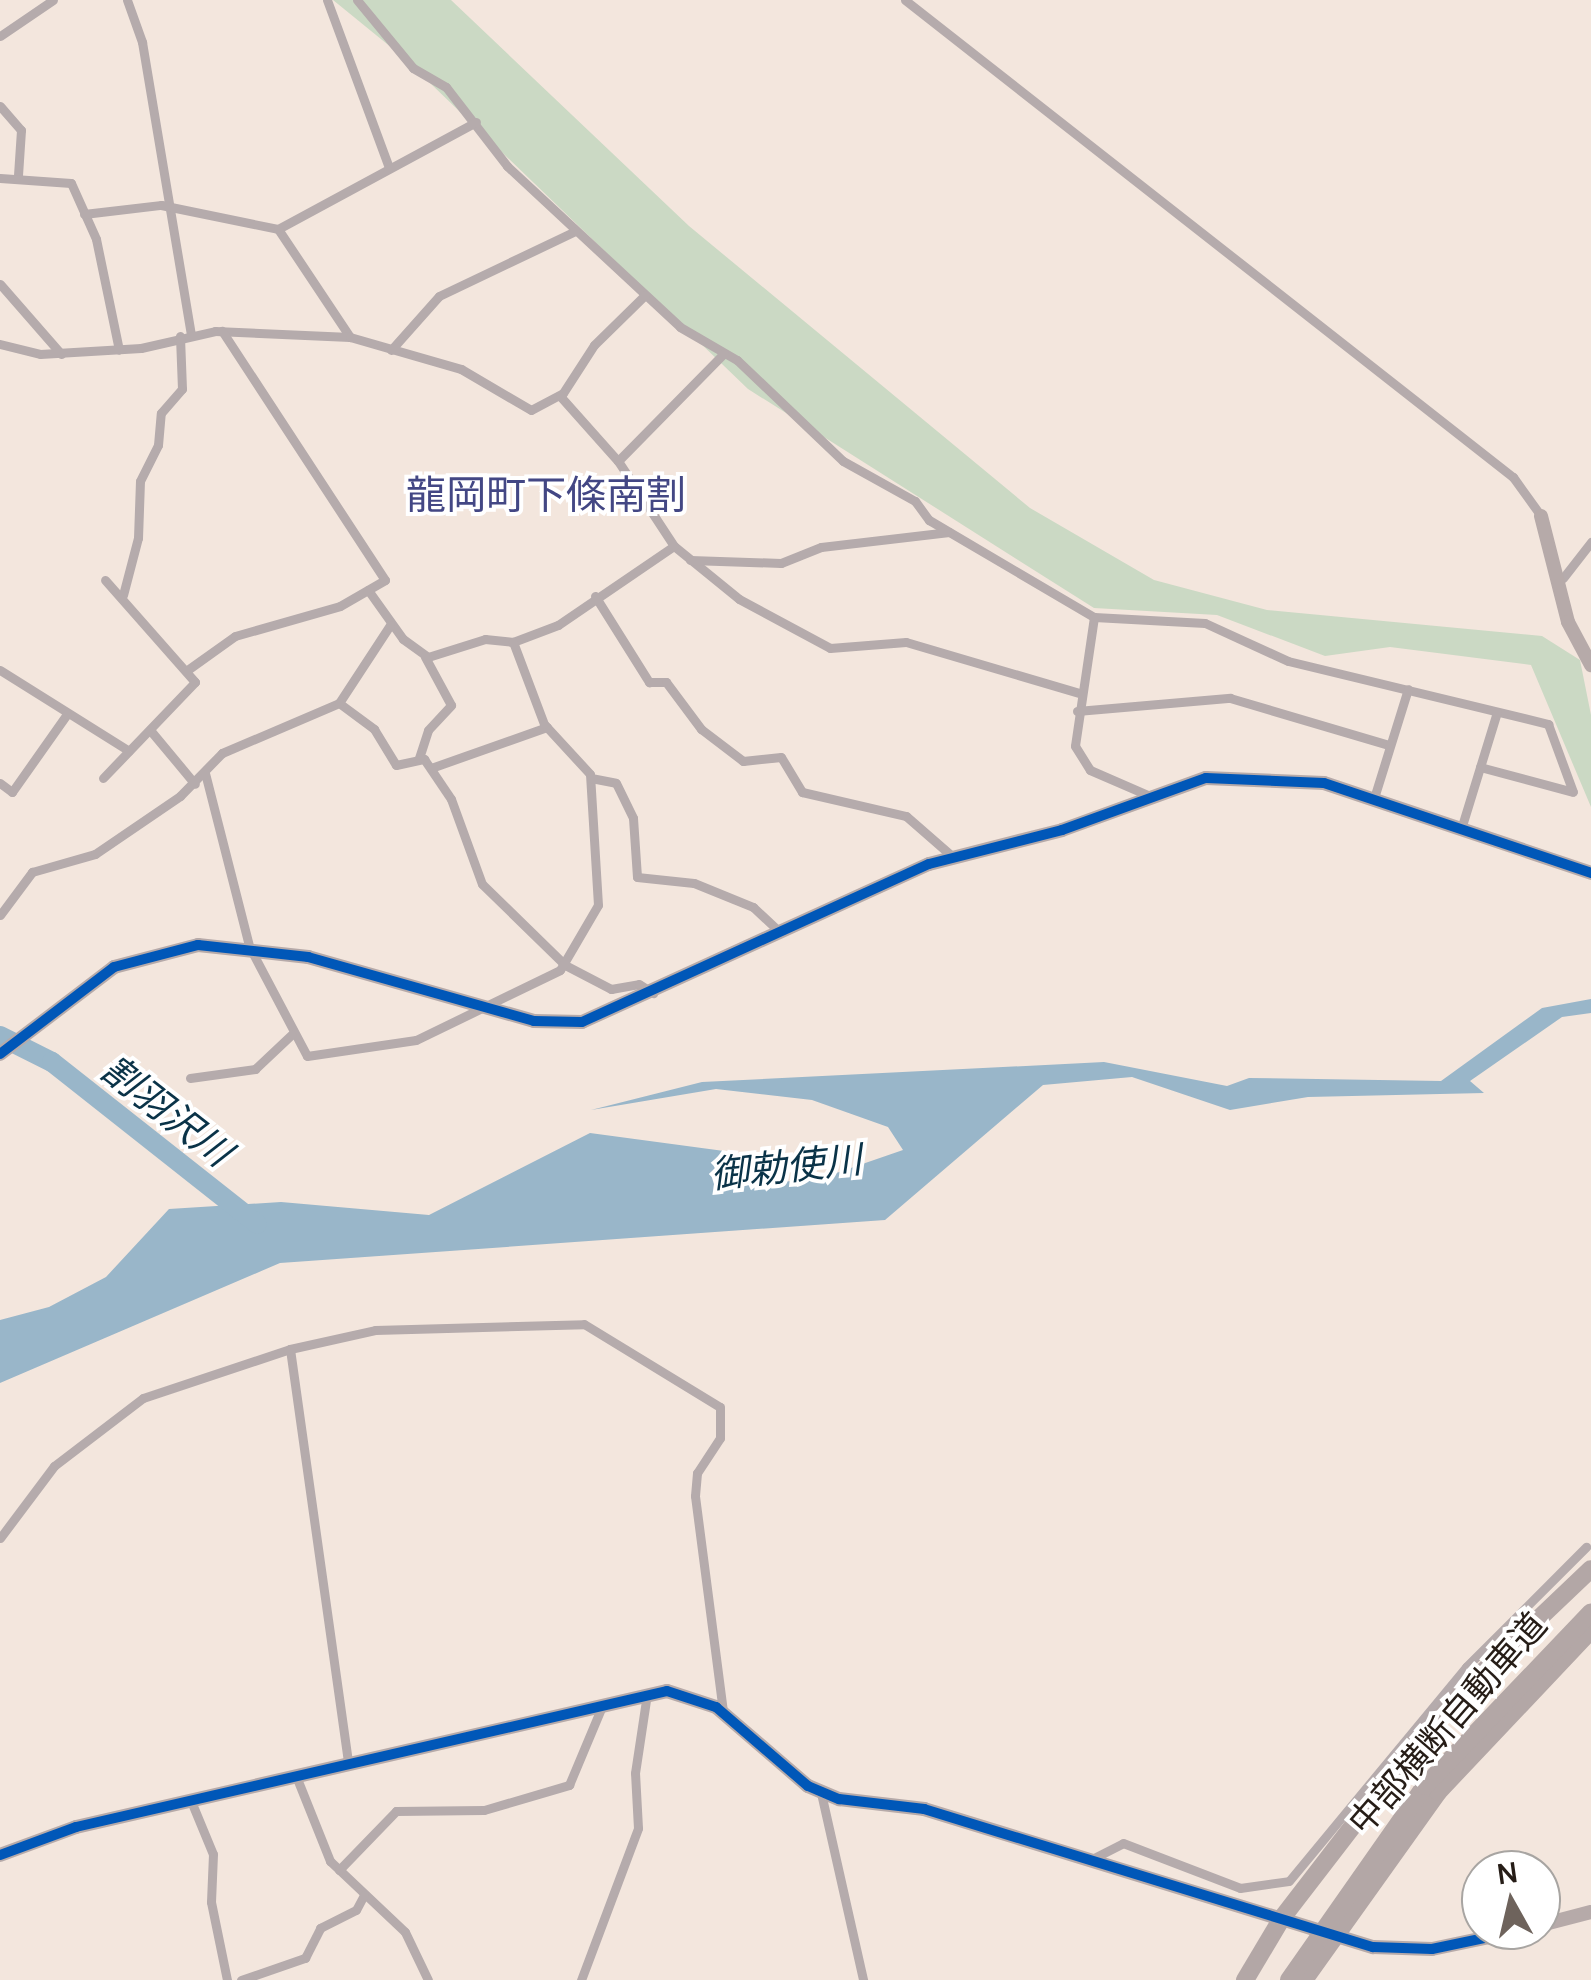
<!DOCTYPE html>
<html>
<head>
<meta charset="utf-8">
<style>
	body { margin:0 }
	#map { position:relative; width:1591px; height:1980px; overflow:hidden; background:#f3e6dd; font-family:Manrope,"Noto Sans JP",sans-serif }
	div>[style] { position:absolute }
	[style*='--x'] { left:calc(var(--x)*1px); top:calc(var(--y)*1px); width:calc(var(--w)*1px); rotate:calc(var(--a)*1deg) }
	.green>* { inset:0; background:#cbd9c4 }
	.water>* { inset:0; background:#99b6c9 }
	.river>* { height:20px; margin:-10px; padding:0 10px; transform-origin:10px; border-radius:10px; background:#99b6c9 }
	.street>* { height:9px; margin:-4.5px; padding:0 4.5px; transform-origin:4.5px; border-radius:4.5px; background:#b5abac }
	.secondary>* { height:14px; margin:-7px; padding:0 7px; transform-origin:7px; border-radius:7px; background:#b6aaa9 }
	.highway>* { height:18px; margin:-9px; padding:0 9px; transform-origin:9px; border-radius:9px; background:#b3a7a6 }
	.highway-bridge>* { height:18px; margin:-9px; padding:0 9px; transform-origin:9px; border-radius:9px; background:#b3a7a6 }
	.cycleway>* { height:10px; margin:-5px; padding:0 5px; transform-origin:5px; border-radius:5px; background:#0057b8 }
	span { translate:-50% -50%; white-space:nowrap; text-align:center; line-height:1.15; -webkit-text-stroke:8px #fff; paint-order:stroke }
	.street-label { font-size:35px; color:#261d17 }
	.water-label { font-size:38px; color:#0a3348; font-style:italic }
	.quarter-label { font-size:40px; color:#434784 }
	.north { position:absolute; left:1461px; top:1850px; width:100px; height:100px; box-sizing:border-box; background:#fff; border:2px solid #a8a5a2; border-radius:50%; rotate:352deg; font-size:28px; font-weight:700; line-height:40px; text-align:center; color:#261d17 }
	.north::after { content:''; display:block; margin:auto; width:35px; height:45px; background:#6e635c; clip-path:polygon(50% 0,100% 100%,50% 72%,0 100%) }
</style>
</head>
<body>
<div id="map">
	<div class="green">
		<div style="clip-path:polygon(333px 0,451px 0,689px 226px,1030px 508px,1154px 580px,1267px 610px,1542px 636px,1580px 660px,1591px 715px,1591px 807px,1531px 665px,1390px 647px,1325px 656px,1217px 615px,1094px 608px,748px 389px,403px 57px)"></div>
	</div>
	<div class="water">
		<div style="clip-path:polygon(1591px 999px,1591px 1013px,1562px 1017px,1470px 1081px,1484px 1093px,1308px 1097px,1230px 1110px,1132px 1077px,1043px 1085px,885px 1220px,280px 1263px,0 1383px,0 1320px,49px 1307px,106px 1277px,169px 1209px,281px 1202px,429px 1215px,590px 1133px,724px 1151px,753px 1183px,816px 1180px,903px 1150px,888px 1127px,812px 1100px,716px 1089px,591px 1110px,702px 1082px,1104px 1062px,1227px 1086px,1249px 1078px,1441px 1081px,1542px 1008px)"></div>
	</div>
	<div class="river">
		<div style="--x:0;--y:1036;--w:58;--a:26.6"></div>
		<div style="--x:52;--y:1062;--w:261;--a:38.3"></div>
	</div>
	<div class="street">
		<div style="--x:127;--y:0;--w:45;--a:70.3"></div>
		<div style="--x:142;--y:42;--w:296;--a:80.5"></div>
		<div style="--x:327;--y:0;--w:176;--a:69.7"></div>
		<div style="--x:357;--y:0;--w:88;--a:50.5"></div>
		<div style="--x:413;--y:68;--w:38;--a:30"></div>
		<div style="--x:446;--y:87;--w:100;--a:52.3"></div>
		<div style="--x:507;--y:166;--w:236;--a:42.9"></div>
		<div style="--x:680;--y:327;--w:66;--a:30.1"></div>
		<div style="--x:737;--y:360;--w:146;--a:43.6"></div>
		<div style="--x:843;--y:461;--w:82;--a:29.1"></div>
		<div style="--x:915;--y:501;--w:24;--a:54"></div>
		<div style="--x:929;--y:520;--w:191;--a:30.5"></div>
		<div style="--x:1094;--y:617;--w:111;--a:3.1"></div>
		<div style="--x:1205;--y:623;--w:91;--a:24.6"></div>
		<div style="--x:1288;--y:661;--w:268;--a:13.6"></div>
		<div style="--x:1548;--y:724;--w:72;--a:69.8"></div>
		<div style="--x:905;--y:0;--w:773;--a:38.12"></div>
		<div style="--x:1513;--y:477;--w:48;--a:54.3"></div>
		<div style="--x:0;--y:36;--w:64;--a:-34.2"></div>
		<div style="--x:0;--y:106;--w:32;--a:49"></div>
		<div style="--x:21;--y:130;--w:45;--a:93.8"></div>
		<div style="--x:0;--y:178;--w:71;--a:4"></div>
		<div style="--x:71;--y:183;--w:61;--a:65.9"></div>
		<div style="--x:96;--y:239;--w:113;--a:78.3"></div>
		<div style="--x:84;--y:214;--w:78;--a:-6.7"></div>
		<div style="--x:161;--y:205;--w:119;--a:11.6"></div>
		<div style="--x:278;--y:229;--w:225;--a:-28.4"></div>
		<div style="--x:278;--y:229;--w:130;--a:56.3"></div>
		<div style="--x:0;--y:284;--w:93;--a:48.9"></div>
		<div style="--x:0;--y:344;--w:41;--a:14"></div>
		<div style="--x:40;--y:354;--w:101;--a:-3.4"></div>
		<div style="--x:141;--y:348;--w:76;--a:-12.9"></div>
		<div style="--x:215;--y:331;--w:135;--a:2.5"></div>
		<div style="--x:350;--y:337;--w:116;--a:16.1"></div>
		<div style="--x:461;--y:369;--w:81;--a:30.4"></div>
		<div style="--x:531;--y:410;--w:36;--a:-28"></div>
		<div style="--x:563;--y:393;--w:57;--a:-57.1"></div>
		<div style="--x:594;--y:345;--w:71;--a:-44.4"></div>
		<div style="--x:391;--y:350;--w:72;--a:-48.4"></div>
		<div style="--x:439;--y:296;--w:151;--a:-25.5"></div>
		<div style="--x:560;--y:396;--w:87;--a:48.3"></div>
		<div style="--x:618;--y:461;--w:102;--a:56.6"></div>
		<div style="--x:674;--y:546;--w:84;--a:39.2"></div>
		<div style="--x:739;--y:599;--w:103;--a:28.3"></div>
		<div style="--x:830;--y:648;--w:76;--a:-4.5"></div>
		<div style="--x:906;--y:642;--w:180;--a:16.4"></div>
		<div style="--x:618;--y:461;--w:151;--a:-45.5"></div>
		<div style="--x:690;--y:560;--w:91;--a:1.9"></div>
		<div style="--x:781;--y:563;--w:43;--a:-21.8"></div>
		<div style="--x:821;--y:547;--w:129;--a:-6.7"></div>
		<div style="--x:1563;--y:578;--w:46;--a:-52.1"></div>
		<div style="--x:368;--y:590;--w:60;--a:54.5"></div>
		<div style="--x:403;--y:639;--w:31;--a:36"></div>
		<div style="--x:428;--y:657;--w:60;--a:-17.5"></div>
		<div style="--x:485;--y:639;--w:28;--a:6"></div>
		<div style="--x:513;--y:642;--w:48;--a:-20.7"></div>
		<div style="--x:558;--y:625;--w:140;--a:-34.3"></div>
		<div style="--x:123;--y:595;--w:59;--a:-75.3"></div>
		<div style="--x:138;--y:538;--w:57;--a:-88"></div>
		<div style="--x:140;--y:481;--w:40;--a:-63.4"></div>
		<div style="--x:158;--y:445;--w:32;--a:-85"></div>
		<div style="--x:161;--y:413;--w:32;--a:-49"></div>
		<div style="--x:182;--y:389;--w:53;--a:-92.2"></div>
		<div style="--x:595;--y:596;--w:102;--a:57.9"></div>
		<div style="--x:649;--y:682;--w:17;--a:0"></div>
		<div style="--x:666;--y:682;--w:59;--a:53.3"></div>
		<div style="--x:701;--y:729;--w:53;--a:37.3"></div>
		<div style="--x:743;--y:761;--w:38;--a:-6"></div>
		<div style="--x:781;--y:757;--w:41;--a:59"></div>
		<div style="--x:802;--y:792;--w:107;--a:13"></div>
		<div style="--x:906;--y:816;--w:62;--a:41.1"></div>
		<div style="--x:1094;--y:617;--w:130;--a:98.4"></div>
		<div style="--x:1075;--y:746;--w:28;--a:58"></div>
		<div style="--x:1090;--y:770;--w:65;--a:23.4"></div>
		<div style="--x:0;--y:670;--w:152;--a:32.1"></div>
		<div style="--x:186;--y:671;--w:60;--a:-35.5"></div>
		<div style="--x:235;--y:636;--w:109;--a:-15.9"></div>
		<div style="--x:340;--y:606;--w:52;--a:-30"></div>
		<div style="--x:385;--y:580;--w:298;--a:-123.2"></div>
		<div style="--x:339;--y:703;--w:44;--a:36.6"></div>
		<div style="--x:374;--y:729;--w:42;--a:58.6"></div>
		<div style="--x:396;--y:765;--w:29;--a:-12"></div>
		<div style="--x:424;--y:759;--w:48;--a:56"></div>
		<div style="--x:451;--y:799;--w:90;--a:70"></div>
		<div style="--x:482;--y:884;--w:116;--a:44.3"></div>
		<div style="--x:565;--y:965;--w:52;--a:27.6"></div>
		<div style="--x:611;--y:989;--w:28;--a:-10"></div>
		<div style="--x:639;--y:984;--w:17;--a:33"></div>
		<div style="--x:1077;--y:711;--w:154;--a:-4.9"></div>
		<div style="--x:1230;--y:698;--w:166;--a:16.5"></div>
		<div style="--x:150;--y:730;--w:70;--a:50.2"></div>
		<div style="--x:419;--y:758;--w:29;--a:-72"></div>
		<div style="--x:428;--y:730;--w:34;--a:-47"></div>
		<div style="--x:451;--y:705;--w:55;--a:-118.4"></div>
		<div style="--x:1480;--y:767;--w:96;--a:15"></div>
		<div style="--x:431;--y:768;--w:123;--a:-19.5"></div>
		<div style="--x:205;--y:773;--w:179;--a:75.7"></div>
		<div style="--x:249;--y:946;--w:124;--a:62.2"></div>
		<div style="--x:307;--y:1056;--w:110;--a:-8.4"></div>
		<div style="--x:416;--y:1040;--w:160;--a:-25.9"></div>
		<div style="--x:560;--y:970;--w:75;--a:-59.7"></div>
		<div style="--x:598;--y:905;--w:131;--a:-93.5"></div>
		<div style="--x:590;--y:774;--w:68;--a:-132.6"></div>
		<div style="--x:544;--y:724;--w:88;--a:-110.7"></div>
		<div style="--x:103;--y:778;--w:133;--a:-46.2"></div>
		<div style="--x:195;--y:682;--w:136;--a:-131.4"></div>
		<div style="--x:591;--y:778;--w:25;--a:11"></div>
		<div style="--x:616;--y:783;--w:39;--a:64"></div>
		<div style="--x:633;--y:818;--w:59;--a:86.1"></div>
		<div style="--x:637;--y:877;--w:57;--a:6"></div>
		<div style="--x:694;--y:883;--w:64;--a:22.1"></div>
		<div style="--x:753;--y:907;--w:37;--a:43"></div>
		<div style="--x:0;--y:783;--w:15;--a:37"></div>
		<div style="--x:12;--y:792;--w:95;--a:-54.8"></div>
		<div style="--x:1374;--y:798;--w:114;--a:-72.7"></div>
		<div style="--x:1461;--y:829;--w:122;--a:-72.9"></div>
		<div style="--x:0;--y:915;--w:54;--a:-53.3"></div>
		<div style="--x:32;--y:872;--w:66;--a:-15.9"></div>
		<div style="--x:95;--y:854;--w:103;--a:-34.3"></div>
		<div style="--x:180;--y:796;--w:60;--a:-45.7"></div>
		<div style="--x:222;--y:753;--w:127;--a:-23.1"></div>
		<div style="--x:339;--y:703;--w:93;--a:-56.8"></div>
		<div style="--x:190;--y:1078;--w:66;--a:-7.9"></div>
		<div style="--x:255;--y:1069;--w:50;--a:-43.4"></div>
		<div style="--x:290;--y:1349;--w:417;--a:82"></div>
		<div style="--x:0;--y:1538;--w:90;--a:-53.1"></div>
		<div style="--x:54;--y:1466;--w:112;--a:-37.4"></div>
		<div style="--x:143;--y:1398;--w:155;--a:-18.4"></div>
		<div style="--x:290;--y:1349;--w:87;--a:-12.6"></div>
		<div style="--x:375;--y:1330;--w:209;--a:-1.6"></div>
		<div style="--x:584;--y:1324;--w:159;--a:31.4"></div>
		<div style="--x:720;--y:1407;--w:31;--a:90"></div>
		<div style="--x:720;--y:1438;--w:42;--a:123.3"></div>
		<div style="--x:697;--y:1473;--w:23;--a:95"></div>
		<div style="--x:695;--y:1496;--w:219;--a:82.6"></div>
		<div style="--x:296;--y:1776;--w:92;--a:68.2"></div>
		<div style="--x:330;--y:1861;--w:103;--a:43.4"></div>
		<div style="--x:405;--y:1932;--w:53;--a:64.4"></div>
		<div style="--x:821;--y:1793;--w:192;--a:77.3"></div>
		<div style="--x:191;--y:1801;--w:57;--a:67.5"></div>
		<div style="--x:213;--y:1854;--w:48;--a:92.4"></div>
		<div style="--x:211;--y:1902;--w:80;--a:78.4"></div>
		<div style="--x:1090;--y:1860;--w:37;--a:-27"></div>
		<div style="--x:1123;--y:1843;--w:125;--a:21"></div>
		<div style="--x:1240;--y:1888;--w:49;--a:-8.1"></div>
		<div style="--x:1289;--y:1881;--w:278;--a:-50.4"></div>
		<div style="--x:1466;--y:1667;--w:170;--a:-45"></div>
		<div style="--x:339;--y:1870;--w:82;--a:-46"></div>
		<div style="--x:396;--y:1811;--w:88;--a:-0.7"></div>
		<div style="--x:484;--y:1810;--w:89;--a:-16.4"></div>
		<div style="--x:569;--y:1785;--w:86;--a:-67.3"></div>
		<div style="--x:241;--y:1980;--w:68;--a:-19"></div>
		<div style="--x:305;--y:1958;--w:34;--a:-63"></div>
		<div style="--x:320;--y:1928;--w:40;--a:-26.6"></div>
		<div style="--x:356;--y:1910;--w:17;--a:-62"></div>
		<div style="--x:581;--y:1980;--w:162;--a:-69.4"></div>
		<div style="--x:638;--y:1828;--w:55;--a:-93.1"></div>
		<div style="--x:635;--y:1773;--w:80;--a:-81.4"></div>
	</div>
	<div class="secondary">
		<div style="--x:1541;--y:516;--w:109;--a:75.7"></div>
		<div style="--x:1568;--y:622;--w:49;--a:61.9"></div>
		<div style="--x:0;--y:1054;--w:143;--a:-37.3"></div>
		<div style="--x:114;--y:967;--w:87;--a:-14.7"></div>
		<div style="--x:198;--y:945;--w:111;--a:6.2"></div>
		<div style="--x:308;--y:957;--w:235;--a:15.8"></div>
		<div style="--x:534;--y:1021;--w:48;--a:1.2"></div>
		<div style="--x:582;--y:1022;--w:381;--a:-24.5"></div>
		<div style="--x:929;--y:864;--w:137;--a:-14.3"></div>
		<div style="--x:1062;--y:830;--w:153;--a:-19.9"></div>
		<div style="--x:1206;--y:778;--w:118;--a:2.4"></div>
		<div style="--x:1324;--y:783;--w:282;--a:18.6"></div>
		<div style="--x:0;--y:1855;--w:81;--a:-20.2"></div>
		<div style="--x:76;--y:1827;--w:606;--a:-12.96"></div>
		<div style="--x:667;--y:1691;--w:52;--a:18.1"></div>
		<div style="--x:716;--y:1707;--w:121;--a:40.7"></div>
		<div style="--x:808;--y:1786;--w:34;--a:23"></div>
		<div style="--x:839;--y:1799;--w:86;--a:6.7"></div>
		<div style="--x:924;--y:1809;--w:470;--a:17.1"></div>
		<div style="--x:1373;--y:1947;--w:59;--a:1.9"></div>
		<div style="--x:1432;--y:1949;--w:92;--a:-11.9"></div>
		<div style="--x:1541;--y:1925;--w:52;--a:-14.6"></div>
	</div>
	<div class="highway">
		<div style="--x:1245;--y:1980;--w:72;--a:-59.2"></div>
		<div style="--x:1282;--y:1918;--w:198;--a:-52.4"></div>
		<div style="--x:1403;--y:1761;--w:101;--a:-49"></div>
		<div style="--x:1469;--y:1685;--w:168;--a:-43.6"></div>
		<div style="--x:1304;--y:1980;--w:231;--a:-54.5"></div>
		<div style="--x:1438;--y:1792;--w:223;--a:-46.6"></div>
	</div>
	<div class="highway-bridge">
		<div style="--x:1289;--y:1980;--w:237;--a:-55"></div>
		<div style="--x:1425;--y:1786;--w:240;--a:-46.3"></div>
	</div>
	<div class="cycleway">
		<div style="--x:0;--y:1054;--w:143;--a:-37.3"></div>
		<div style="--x:114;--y:967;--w:87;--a:-14.7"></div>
		<div style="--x:198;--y:945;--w:111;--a:6.2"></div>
		<div style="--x:308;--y:957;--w:235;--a:15.8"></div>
		<div style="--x:534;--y:1021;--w:48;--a:1.2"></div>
		<div style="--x:582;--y:1022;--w:381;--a:-24.5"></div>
		<div style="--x:929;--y:864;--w:137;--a:-14.3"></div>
		<div style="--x:1062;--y:830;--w:153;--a:-19.9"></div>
		<div style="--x:1206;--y:778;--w:118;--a:2.4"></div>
		<div style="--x:1324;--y:783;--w:282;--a:18.6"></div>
		<div style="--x:0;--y:1855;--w:81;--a:-20.2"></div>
		<div style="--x:76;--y:1827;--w:606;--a:-12.96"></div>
		<div style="--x:667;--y:1691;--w:52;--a:18.1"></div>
		<div style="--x:716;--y:1707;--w:121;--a:40.7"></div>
		<div style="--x:808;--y:1786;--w:34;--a:23"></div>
		<div style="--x:839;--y:1799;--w:86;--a:6.7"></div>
		<div style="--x:924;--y:1809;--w:470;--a:17.1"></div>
		<div style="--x:1373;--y:1947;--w:59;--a:1.9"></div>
		<div style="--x:1432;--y:1949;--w:92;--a:-11.9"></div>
	</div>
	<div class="street-label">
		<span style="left:1447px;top:1723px;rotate:-49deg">中部横断自動車道</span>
	</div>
	<div class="water-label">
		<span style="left:167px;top:1110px;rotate:38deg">割羽沢川</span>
		<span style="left:786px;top:1166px;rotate:-6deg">御勅使川</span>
	</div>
	<div class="quarter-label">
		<span style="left:546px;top:494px">龍岡町下條南割</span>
	</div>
	<div class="north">N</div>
</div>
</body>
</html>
